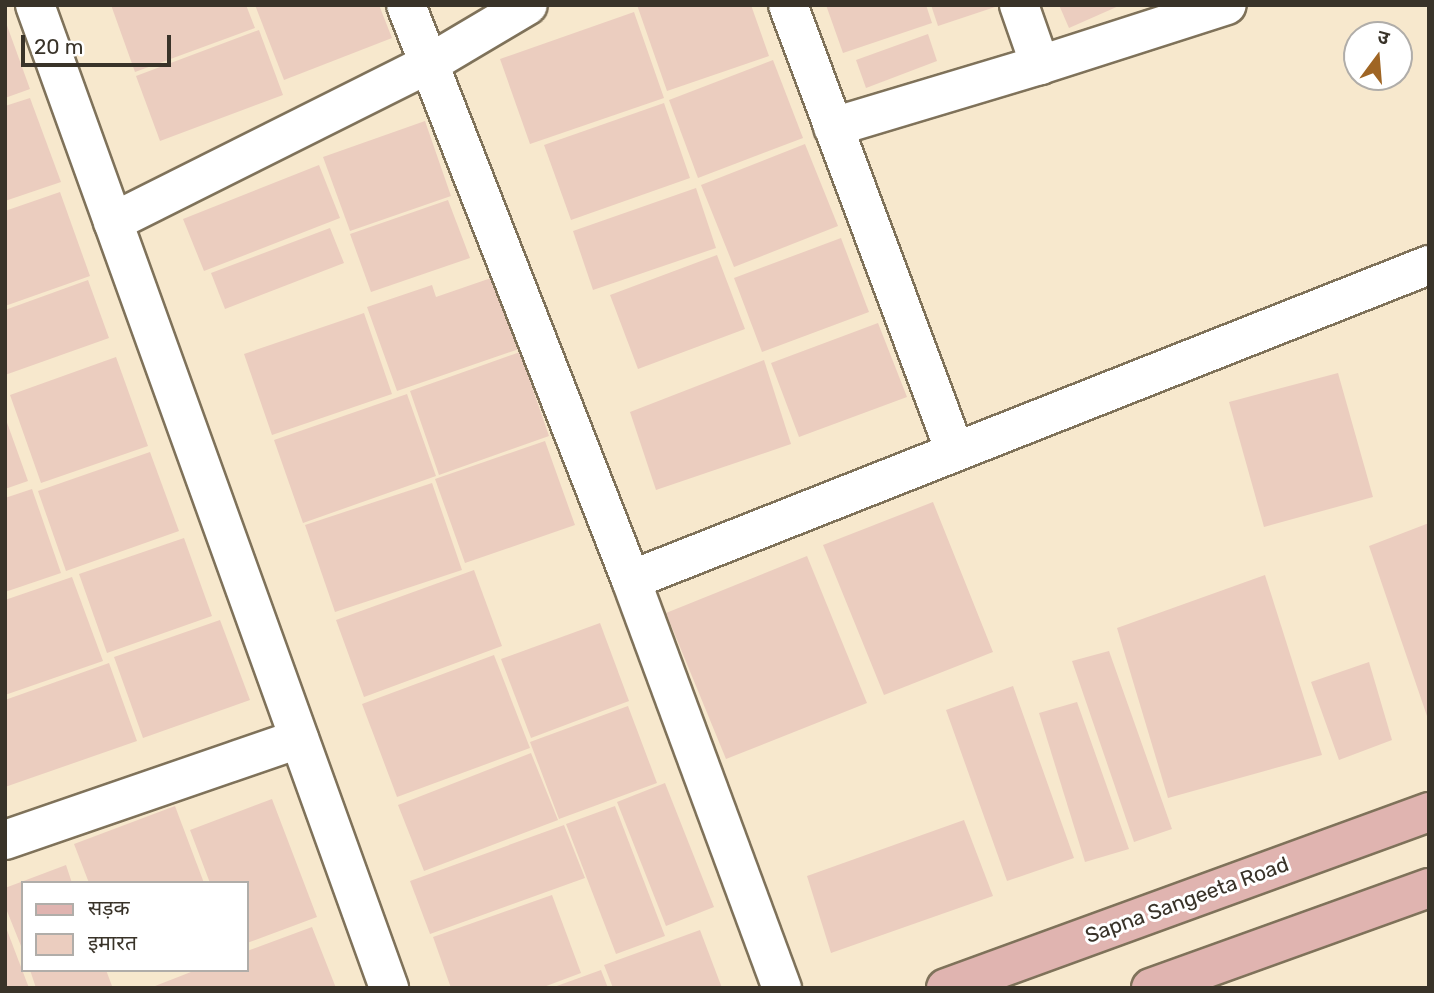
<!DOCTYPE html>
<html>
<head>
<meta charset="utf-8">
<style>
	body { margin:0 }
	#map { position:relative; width:1434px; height:993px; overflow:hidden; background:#f7e8cd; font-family:Rubik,"Noto Sans Devanagari",sans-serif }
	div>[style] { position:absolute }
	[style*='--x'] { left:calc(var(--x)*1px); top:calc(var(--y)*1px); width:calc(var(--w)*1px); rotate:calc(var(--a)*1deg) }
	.building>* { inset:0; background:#ebcdbf }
	.roads { filter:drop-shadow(2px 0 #7f725a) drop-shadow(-2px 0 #7f725a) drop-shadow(0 2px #7f725a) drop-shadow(0 -2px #7f725a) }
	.minor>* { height:38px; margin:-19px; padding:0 19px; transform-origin:19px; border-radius:19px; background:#fff }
	.major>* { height:38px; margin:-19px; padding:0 19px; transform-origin:19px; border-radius:19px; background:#e0b4b0 }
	span { translate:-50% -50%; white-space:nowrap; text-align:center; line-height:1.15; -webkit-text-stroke:6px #fff; paint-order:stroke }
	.street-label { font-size:21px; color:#393329 }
	.frame { position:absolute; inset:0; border:7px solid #393329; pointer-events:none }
	.legend { position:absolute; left:21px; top:881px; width:228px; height:91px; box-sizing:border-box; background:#fff; border:2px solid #b0ada9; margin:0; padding:9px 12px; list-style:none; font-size:21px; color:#393329 }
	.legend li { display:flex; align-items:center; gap:14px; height:35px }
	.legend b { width:35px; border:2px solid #b0ada9 }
	.north { position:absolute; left:1343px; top:21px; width:70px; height:70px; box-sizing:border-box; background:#fff; border:2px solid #b0ada9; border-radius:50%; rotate:16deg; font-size:19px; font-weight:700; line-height:28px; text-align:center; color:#393329 }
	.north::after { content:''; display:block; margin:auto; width:24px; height:32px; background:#9f6524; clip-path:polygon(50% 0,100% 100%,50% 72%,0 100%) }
	.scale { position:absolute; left:21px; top:35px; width:150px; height:32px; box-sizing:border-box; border:4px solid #393329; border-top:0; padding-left:9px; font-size:21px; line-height:24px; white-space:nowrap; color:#393329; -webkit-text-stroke:5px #fff; paint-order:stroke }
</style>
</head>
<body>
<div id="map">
	<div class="building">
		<div style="clip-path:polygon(111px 5px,246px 5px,255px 28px,135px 72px)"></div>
		<div style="clip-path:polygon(255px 5px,379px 5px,392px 38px,284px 80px)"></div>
		<div style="clip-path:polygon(637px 5px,751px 5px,769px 56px,667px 91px)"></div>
		<div style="clip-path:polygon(826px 5px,926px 5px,932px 23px,843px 53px)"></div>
		<div style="clip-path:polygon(931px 5px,998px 5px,998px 6px,938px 26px)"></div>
		<div style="clip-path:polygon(1059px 5px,1121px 5px,1069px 28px)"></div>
		<div style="clip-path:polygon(634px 12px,664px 98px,530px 144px,500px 59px)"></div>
		<div style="clip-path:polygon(5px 20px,30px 89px,5px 98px)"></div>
		<div style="clip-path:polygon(259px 30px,283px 95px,160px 141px,136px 76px)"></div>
		<div style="clip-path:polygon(928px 34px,937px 61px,866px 88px,856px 60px)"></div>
		<div style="clip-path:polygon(773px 60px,803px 138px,698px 178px,669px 100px)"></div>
		<div style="clip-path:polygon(30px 98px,61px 182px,5px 201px,5px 106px)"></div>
		<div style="clip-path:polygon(664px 103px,690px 178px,571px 220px,544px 145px)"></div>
		<div style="clip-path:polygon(425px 121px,451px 196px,350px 231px,323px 157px)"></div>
		<div style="clip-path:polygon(805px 144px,838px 226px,734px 267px,701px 185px)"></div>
		<div style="clip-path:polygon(319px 165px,340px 218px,204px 271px,183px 219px)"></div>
		<div style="clip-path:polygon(696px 188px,716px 248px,593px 290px,573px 231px)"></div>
		<div style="clip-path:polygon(60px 192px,90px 276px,5px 306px,5px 211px)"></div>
		<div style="clip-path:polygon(448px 200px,470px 258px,371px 292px,350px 234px)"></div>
		<div style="clip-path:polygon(330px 228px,344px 263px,225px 309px,211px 273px)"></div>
		<div style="clip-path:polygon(841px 238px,869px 312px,762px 352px,734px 278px)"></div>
		<div style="clip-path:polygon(717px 255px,745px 329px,638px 369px,610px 295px)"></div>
		<div style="clip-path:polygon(494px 277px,519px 349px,397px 391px,367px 307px,432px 285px,436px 297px)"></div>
		<div style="clip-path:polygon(88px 280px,109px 338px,5px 375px,5px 310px)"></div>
		<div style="clip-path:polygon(364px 313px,392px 394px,272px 435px,244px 354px)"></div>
		<div style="clip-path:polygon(878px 323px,907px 397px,799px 437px,771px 363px)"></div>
		<div style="clip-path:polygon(520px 352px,549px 436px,439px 475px,410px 391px)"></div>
		<div style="clip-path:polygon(116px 357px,148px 446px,41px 483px,10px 395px)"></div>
		<div style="clip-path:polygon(764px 360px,791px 444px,656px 490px,630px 412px)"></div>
		<div style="clip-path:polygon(1338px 373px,1373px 497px,1264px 527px,1229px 402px)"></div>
		<div style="clip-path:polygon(407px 394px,436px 476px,303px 523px,274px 440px)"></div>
		<div style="clip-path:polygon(5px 417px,28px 481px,5px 489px)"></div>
		<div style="clip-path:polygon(545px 441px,575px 525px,465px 563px,435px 479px)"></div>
		<div style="clip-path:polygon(150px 452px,179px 531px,66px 571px,38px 491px)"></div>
		<div style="clip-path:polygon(432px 483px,462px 570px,335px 612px,305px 525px)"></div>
		<div style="clip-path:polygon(32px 489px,61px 573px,5px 592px,5px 498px)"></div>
		<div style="clip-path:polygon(933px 502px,993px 652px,884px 695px,823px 545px)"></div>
		<div style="clip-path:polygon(1429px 523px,1429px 719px,1428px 719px,1369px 546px)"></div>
		<div style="clip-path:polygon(184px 538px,212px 616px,107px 653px,79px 574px)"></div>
		<div style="clip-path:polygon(807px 556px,867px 703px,726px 759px,666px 613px)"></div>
		<div style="clip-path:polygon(474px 570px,502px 646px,364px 697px,336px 620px)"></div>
		<div style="clip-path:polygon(1265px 575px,1322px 755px,1168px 798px,1117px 628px)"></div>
		<div style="clip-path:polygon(72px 577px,103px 661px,5px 695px,5px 600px)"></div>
		<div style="clip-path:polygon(220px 620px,250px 700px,143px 738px,114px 657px)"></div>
		<div style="clip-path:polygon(600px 623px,629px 701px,531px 738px,501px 659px)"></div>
		<div style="clip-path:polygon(1109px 651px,1172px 829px,1134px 842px,1072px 661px)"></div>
		<div style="clip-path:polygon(494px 655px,530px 748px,397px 797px,362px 704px)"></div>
		<div style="clip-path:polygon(1369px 662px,1392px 740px,1339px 760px,1311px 682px)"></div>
		<div style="clip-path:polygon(109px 663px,137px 741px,5px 787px,5px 700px)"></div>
		<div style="clip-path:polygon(1013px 686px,1074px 858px,1007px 881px,946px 710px)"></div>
		<div style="clip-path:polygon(1077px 702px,1129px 849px,1085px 862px,1039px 713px)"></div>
		<div style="clip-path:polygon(628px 706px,657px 783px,559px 819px,530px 742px)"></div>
		<div style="clip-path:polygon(531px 753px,558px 820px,424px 871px,398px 805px)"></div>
		<div style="clip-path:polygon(665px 783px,714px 907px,666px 926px,617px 802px)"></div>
		<div style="clip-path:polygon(272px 799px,317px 917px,247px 943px,247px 883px,210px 883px,190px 830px)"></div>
		<div style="clip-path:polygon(175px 806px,204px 883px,89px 883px,74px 844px)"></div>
		<div style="clip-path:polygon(615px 806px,665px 936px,616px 954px,566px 824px)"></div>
		<div style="clip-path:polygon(964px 820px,993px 896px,831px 953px,807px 876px)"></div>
		<div style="clip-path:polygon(564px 825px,585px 878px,430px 934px,410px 881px)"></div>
		<div style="clip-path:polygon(66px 865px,72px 883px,23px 883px,23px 951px,5px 906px,5px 888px)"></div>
		<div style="clip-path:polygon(552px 895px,581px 973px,541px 988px,451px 988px,433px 937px)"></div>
		<div style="clip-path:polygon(5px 925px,29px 988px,5px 988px)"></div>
		<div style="clip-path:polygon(312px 927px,336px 988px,150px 988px,196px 970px,247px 970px,247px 951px)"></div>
		<div style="clip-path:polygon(700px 930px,722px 988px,613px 988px,604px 965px)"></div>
		<div style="clip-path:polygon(30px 970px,106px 970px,112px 986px,36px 988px)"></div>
		<div style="clip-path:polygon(601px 970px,608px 988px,554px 988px,554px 987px)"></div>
	</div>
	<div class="roads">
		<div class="minor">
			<div style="--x:35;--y:5;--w:1045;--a:70.19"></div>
			<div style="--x:406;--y:5;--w:617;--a:68.63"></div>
			<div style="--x:631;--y:580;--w:435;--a:69.7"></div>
			<div style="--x:788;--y:5;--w:475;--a:69.5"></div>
			<div style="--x:1019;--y:5;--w:64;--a:70.7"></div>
			<div style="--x:1040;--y:65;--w:196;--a:-17.8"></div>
			<div style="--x:833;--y:127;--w:216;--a:-16.7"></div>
			<div style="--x:113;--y:222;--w:351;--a:-26.6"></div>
			<div style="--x:427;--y:65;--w:117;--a:-30.7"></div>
			<div style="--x:631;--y:580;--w:858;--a:-21.54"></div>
			<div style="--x:5;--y:840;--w:311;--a:-19"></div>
		</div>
		<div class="major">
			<div style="--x:946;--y:988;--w:514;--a:-20.02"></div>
			<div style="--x:1151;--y:988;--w:295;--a:-19.8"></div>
		</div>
	</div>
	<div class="street-label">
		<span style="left:1187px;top:900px;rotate:-20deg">Sapna Sangeeta Road</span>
	</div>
	<div class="frame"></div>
	<ul class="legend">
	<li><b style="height:9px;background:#e0b4b0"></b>सड़क</li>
	<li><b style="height:19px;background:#ebcdbf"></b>इमारत</li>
	</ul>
	<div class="north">उ</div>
	<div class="scale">20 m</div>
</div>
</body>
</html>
